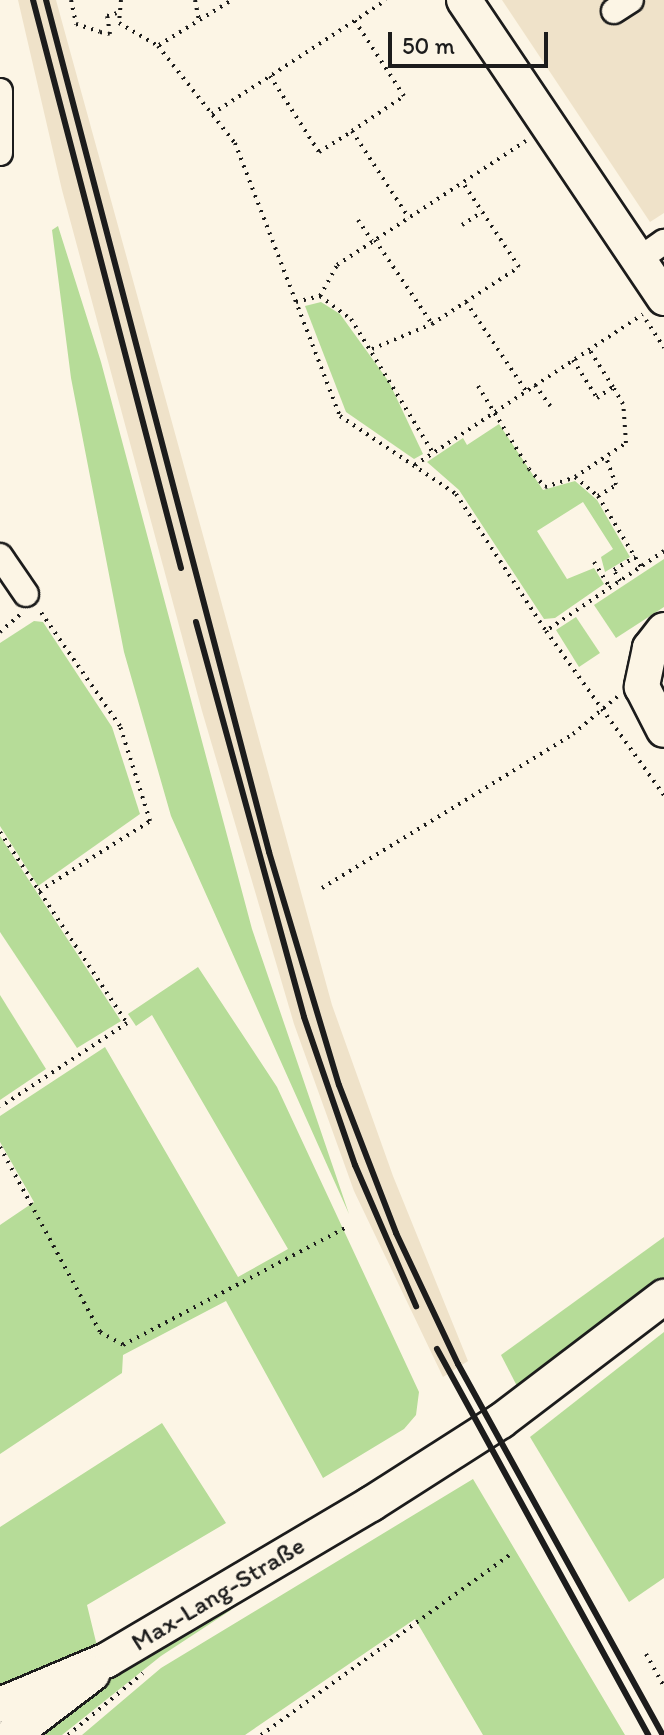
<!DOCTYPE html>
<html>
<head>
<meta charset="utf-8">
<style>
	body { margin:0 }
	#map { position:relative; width:664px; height:1735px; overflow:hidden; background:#fcf5e5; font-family:Itim,sans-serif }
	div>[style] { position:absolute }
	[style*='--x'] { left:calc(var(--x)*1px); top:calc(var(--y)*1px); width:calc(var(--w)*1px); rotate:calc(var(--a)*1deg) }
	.built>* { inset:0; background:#efe2c9 }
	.green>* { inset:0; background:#b6dc98 }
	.path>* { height:4px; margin-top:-2px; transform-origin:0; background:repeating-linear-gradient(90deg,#1c1c1c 0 2px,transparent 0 8px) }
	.roads { filter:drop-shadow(2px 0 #1c1c1c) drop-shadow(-2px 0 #1c1c1c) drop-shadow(0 2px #1c1c1c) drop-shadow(0 -2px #1c1c1c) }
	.minor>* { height:24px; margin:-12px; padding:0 12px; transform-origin:12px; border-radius:12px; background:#fcf5e5 }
	.secondary>* { height:34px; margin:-17px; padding:0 17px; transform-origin:17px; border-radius:17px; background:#fcf5e5 }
	.rail>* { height:6px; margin:-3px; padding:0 3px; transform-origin:3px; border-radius:3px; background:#1c1c1c }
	span { translate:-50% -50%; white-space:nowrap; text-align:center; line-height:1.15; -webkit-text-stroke:6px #fcf5e5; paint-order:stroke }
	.street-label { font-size:26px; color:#1c1c1c }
	.scale { position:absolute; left:388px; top:32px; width:160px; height:36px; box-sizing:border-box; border:4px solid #1c1c1c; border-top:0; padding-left:10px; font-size:24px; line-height:28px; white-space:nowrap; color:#1c1c1c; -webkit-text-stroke:6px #fcf5e5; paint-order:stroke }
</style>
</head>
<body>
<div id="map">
	<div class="built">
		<div style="clip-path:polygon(18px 0,56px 0,332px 1005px,393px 1176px,468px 1361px,443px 1377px,354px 1191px,294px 1024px,202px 711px,62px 190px)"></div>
		<div style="clip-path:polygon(502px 0,664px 0,664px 213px,650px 222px)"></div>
	</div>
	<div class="green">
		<div style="clip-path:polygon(58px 226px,101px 362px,252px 929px,349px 1214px,171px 816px,124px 652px,71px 378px,52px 230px)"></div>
		<div style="clip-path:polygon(321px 302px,340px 314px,389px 382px,423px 454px,414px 459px,346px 412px,305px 306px)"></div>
		<div style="clip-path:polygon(499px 424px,543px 490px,575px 481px,597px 500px,630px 557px,605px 572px,601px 557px,613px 549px,583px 502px,537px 531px,567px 579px,594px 568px,604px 584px,555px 618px,544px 619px,459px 490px,427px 462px,463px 438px,467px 445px)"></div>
		<div style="clip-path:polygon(664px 559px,664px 607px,616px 638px,594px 605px)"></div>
		<div style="clip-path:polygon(576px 617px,600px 653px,579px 667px,556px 630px)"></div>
		<div style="clip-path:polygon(34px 621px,43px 622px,112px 727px,140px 814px,38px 886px,0 826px,0 643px)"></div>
		<div style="clip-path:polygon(0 836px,121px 1021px,77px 1048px,0 932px)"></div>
		<div style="clip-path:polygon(198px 967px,277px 1087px,419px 1392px,416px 1415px,404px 1429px,323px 1478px,226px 1301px,123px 1355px,122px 1373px,0 1454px,0 1225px,34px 1202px,0 1142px,0 1116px,105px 1047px,238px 1277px,288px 1249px,152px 1015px,136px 1026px,128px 1014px)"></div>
		<div style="clip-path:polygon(0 995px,46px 1069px,0 1100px)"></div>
		<div style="clip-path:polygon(664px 1237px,664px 1280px,519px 1390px,501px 1355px)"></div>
		<div style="clip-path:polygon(664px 1332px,664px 1578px,629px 1602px,530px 1437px)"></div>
		<div style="clip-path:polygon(162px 1423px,226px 1523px,87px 1605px,97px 1646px,0 1693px,0 1527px)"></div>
		<div style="clip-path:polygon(473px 1479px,625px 1735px,483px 1735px,415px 1619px,245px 1735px,82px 1735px,161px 1668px)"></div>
		<div style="clip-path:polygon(229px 1600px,231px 1610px,161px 1656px,62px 1735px,30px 1735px,122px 1667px)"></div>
	</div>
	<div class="path">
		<div style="--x:71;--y:0;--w:25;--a:78"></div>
		<div style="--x:76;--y:24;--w:25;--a:18"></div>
		<div style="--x:100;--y:32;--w:10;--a:11"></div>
		<div style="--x:110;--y:34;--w:18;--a:-99"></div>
		<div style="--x:107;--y:16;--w:10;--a:-17"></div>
		<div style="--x:121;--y:0;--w:23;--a:95"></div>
		<div style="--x:119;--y:23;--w:45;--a:30.5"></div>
		<div style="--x:158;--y:46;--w:124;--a:51.6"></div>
		<div style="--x:235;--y:143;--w:292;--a:69"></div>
		<div style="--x:340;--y:416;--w:140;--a:33.9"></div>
		<div style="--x:456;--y:494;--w:164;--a:56.7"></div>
		<div style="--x:195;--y:0;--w:21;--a:79"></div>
		<div style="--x:159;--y:45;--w:86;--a:-31.7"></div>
		<div style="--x:270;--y:76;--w:90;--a:57.2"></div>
		<div style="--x:319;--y:152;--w:39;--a:-32"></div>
		<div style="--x:352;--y:131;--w:63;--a:-33.9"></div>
		<div style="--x:404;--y:96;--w:90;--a:-123.2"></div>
		<div style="--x:212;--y:114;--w:208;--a:-33.2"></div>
		<div style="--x:352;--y:131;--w:104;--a:56.8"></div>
		<div style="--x:358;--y:220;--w:25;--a:56"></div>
		<div style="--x:462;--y:225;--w:24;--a:-33"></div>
		<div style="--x:375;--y:240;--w:102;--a:55.8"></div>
		<div style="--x:320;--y:296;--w:35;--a:-61"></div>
		<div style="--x:337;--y:265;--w:226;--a:-33.3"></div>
		<div style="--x:296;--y:302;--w:25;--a:-14"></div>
		<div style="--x:320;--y:296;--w:39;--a:37"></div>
		<div style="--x:351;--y:319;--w:157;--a:58.5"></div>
		<div style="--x:466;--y:302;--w:107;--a:56"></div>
		<div style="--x:646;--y:320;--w:33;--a:57"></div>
		<div style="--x:372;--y:349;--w:65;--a:-22.6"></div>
		<div style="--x:432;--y:324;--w:104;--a:-33.2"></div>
		<div style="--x:519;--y:267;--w:101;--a:-123.7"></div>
		<div style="--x:573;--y:360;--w:45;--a:57.7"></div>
		<div style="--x:597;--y:398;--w:19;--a:-35"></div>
		<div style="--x:613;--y:387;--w:45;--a:-122.3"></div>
		<div style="--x:535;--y:385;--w:26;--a:54"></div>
		<div style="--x:478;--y:386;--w:97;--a:58.4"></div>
		<div style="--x:529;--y:469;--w:24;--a:48"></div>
		<div style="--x:545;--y:487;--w:32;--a:-18"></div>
		<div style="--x:575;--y:477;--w:61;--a:-33.7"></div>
		<div style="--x:626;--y:443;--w:39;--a:-94"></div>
		<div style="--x:623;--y:404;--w:20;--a:-120"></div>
		<div style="--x:415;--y:465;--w:273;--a:-33.5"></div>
		<div style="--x:575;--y:477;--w:30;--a:40"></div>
		<div style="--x:598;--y:496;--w:83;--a:58.8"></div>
		<div style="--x:598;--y:496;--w:21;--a:-31"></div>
		<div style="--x:616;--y:485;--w:29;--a:-110"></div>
		<div style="--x:664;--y:551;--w:143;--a:145.9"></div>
		<div style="--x:546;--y:631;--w:202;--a:54.3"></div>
		<div style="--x:594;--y:562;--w:31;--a:58"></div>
		<div style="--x:620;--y:581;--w:13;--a:-119"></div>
		<div style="--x:614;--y:570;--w:25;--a:-32"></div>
		<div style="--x:0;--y:632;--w:29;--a:-41"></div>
		<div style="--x:0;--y:832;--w:229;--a:56.4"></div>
		<div style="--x:127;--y:1023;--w:152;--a:146.5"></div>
		<div style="--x:322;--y:888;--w:294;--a:-31.5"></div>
		<div style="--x:573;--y:734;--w:59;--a:-40.2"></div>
		<div style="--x:39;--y:891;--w:131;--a:-32.2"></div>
		<div style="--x:150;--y:821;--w:100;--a:-107.5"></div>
		<div style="--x:120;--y:726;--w:140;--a:-124.8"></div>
		<div style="--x:0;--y:1147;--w:210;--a:61.6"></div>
		<div style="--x:100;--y:1332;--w:26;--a:29"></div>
		<div style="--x:123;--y:1345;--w:251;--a:-27.8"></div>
		<div style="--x:646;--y:1654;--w:38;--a:61"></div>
		<div style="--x:68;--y:1735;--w:97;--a:-39.6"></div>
		<div style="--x:261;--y:1735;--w:307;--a:-35.9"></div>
	</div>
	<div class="roads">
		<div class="minor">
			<div style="--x:614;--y:11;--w:20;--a:-33"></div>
			<div style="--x:0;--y:91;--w:62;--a:90"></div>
			<div style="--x:638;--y:260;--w:32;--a:-35"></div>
			<div style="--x:0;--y:556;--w:46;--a:55.6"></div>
		</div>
		<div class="secondary">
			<div style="--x:464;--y:0;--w:359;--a:56.1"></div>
			<div style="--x:664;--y:630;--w:23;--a:128"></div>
			<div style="--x:650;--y:648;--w:40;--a:102"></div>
			<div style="--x:642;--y:687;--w:48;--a:62.9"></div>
			<div style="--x:0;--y:1705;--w:116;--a:-22.8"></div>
			<div style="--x:107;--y:1660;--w:307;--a:-30.6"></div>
			<div style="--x:371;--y:1504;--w:154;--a:-32.6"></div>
			<div style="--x:501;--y:1421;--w:205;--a:-37.3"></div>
			<div style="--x:12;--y:1735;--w:101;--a:-37.3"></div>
		</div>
	</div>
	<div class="rail">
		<div style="--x:33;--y:0;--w:587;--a:75.4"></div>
		<div style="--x:46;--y:0;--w:881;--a:75.33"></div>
		<div style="--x:269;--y:852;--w:243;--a:73.3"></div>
		<div style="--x:339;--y:1085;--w:159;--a:68.9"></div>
		<div style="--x:396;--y:1233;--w:145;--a:64.7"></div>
		<div style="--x:458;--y:1364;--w:424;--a:61.1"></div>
		<div style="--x:196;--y:622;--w:409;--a:74.7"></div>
		<div style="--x:304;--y:1017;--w:157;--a:71"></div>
		<div style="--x:355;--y:1165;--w:154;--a:66.6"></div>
		<div style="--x:437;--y:1349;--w:440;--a:61.3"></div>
	</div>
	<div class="street-label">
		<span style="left:218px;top:1594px;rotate:-31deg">Max-Lang-Straße</span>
	</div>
	<div class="scale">50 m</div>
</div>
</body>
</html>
